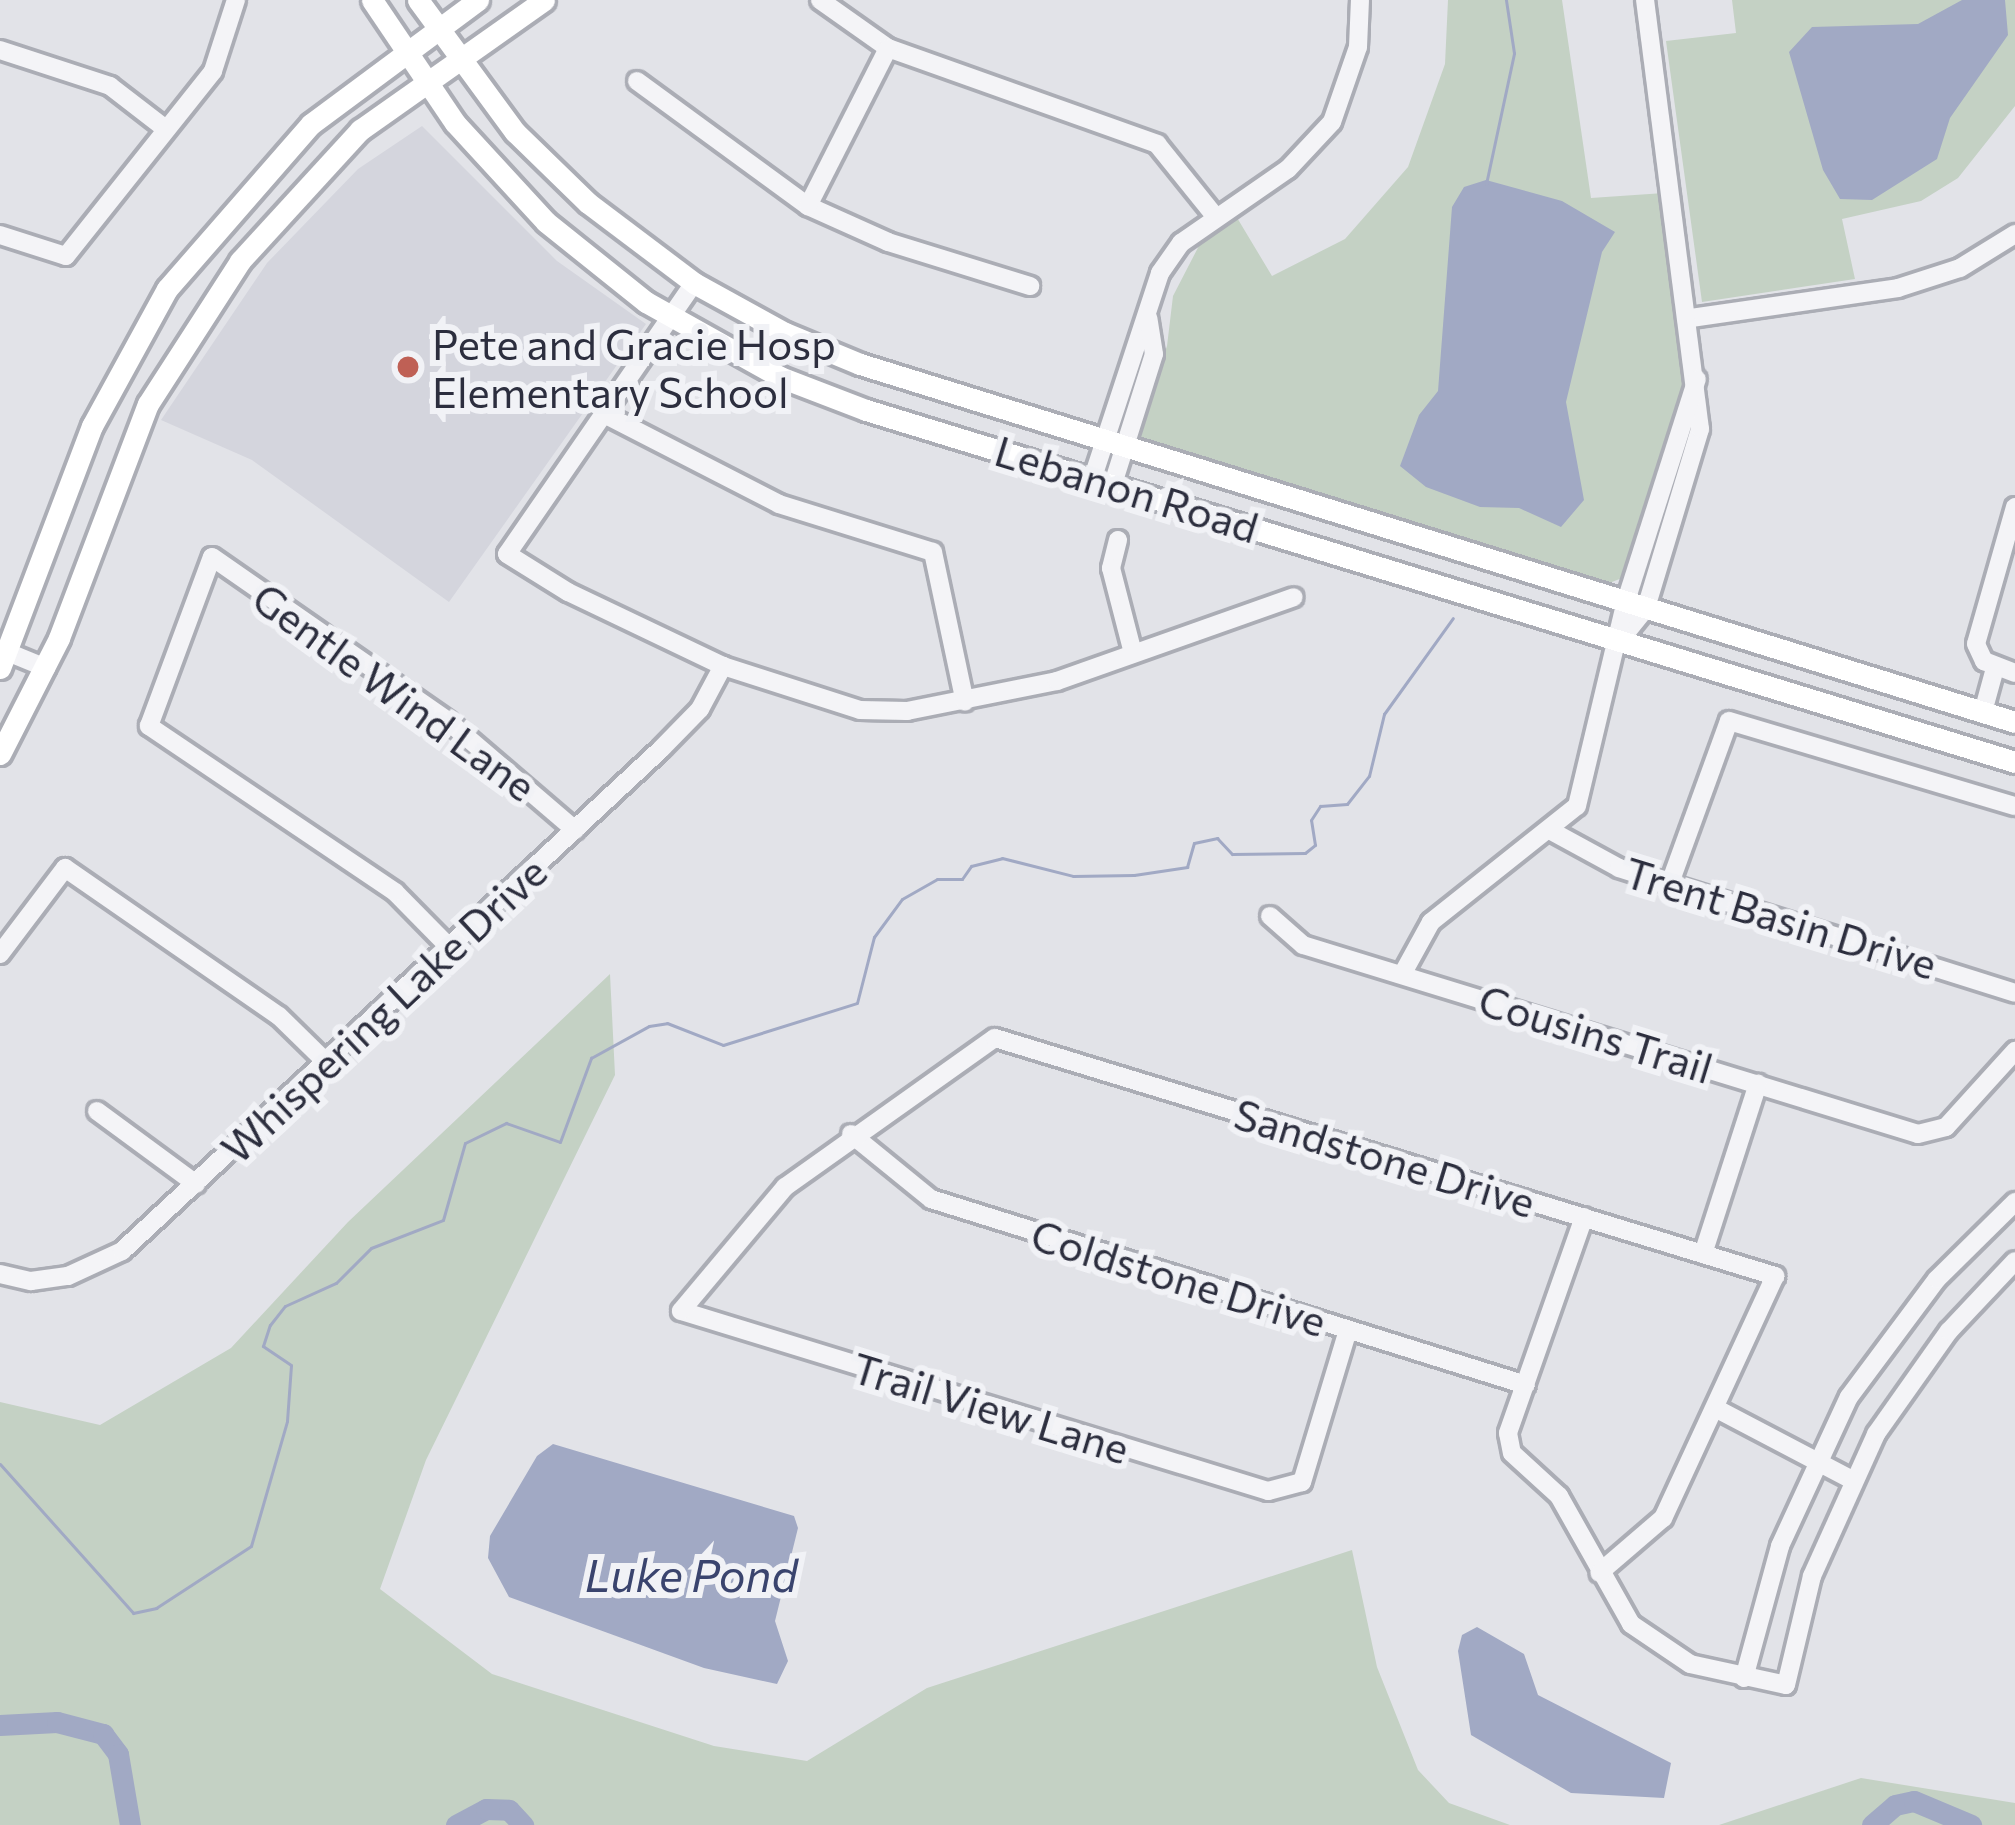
<!DOCTYPE html>
<html>
<head>
<meta charset="utf-8">
<style>
	body { margin:0 }
	#map { position:relative; width:2015px; height:1825px; overflow:hidden; background:#e2e3e8; font-family:Commissioner,sans-serif }
	div>[style] { position:absolute }
	[style*='--x'] { left:calc(var(--x)*1px); top:calc(var(--y)*1px); width:calc(var(--w)*1px); rotate:calc(var(--a)*1deg) }
	.built>* { inset:0; background:#d4d5dd }
	.green>* { inset:0; background:#c4d1c4 }
	.water>* { inset:0; background:#a1a9c4 }
	.stream>* { height:3px; margin:-1.5px; padding:0 1.5px; transform-origin:1.5px; border-radius:1.5px; background:#a1a9c4 }
	.river>* { height:21px; margin:-10.5px; padding:0 10.5px; transform-origin:10.5px; border-radius:10.5px; background:#a1a9c4 }
	.roads { filter:drop-shadow(3px 0 #abadb5) drop-shadow(-3px 0 #abadb5) drop-shadow(0 3px #abadb5) drop-shadow(0 -3px #abadb5) }
	.minor>* { height:18px; margin:-9px; padding:0 9px; transform-origin:9px; border-radius:9px; background:#f4f4f7 }
	.major>* { height:21px; margin:-10.5px; padding:0 10.5px; transform-origin:10.5px; border-radius:10.5px; background:#fff }
	.dots>* { width:33px; height:33px; translate:-50% -50%; box-sizing:border-box; border:6px solid #f1f2f6; border-radius:50% }
	span { translate:-50% -50%; white-space:nowrap; text-align:center; line-height:1.15; -webkit-text-stroke:12px #f1f2f6; paint-order:stroke }
	.poi-label { font-size:42px; color:#2c2e3e }
	.left { translate:0 -50%; text-align:left }
	.street-label { font-size:42px; color:#2c2e3e }
	.water-label { font-size:45px; color:#3a446e; font-style:italic }
</style>
</head>
<body>
<div id="map">
	<div class="built">
		<div style="clip-path:polygon(422px 126px,557px 261px,646px 324px,449px 602px,252px 460px,161px 420px,267px 263px,358px 169px)"></div>
	</div>
	<div class="green">
		<div style="clip-path:polygon(1448px 0,1562px 0,1591px 198px,1664px 193px,1687px 382px,1622px 578px,1607px 584px,1142px 440px,1138px 431px,1167px 346px,1173px 296px,1204px 236px,1236px 216px,1272px 276px,1345px 239px,1408px 167px,1445px 64px)"></div>
		<div style="clip-path:polygon(1732px 0,2015px 0,2015px 106px,1958px 178px,1921px 201px,1842px 219px,1855px 279px,1702px 302px,1666px 41px,1736px 33px)"></div>
		<div style="clip-path:polygon(610px 974px,615px 1075px,426px 1460px,380px 1589px,492px 1674px,714px 1746px,807px 1761px,927px 1688px,1352px 1550px,1377px 1667px,1418px 1770px,1449px 1803px,1510px 1825px,0 1825px,0 1402px,100px 1425px,231px 1348px,348px 1222px)"></div>
		<div style="clip-path:polygon(1861px 1778px,2015px 1803px,2015px 1825px,1719px 1825px)"></div>
	</div>
	<div class="water">
		<div style="clip-path:polygon(1962px 0,2005px 0,2008px 35px,1950px 118px,1937px 159px,1872px 200px,1840px 199px,1823px 170px,1789px 52px,1812px 27px,1918px 24px)"></div>
		<div style="clip-path:polygon(1486px 180px,1562px 201px,1615px 232px,1602px 252px,1566px 402px,1584px 500px,1561px 527px,1519px 508px,1480px 507px,1426px 487px,1400px 466px,1419px 415px,1438px 391px,1452px 207px,1464px 187px)"></div>
		<div style="clip-path:polygon(553px 1444px,794px 1516px,798px 1528px,775px 1621px,788px 1661px,777px 1684px,704px 1668px,509px 1597px,488px 1558px,490px 1536px,537px 1456px)"></div>
		<div style="clip-path:polygon(1477px 1627px,1524px 1654px,1538px 1695px,1671px 1763px,1664px 1798px,1571px 1793px,1471px 1735px,1458px 1651px,1462px 1635px)"></div>
	</div>
	<div class="stream">
		<div style="--x:1486;--y:184;--w:134;--a:-77.9"></div>
		<div style="--x:1514;--y:53;--w:54;--a:-98.6"></div>
		<div style="--x:0;--y:1464;--w:200;--a:48.2"></div>
		<div style="--x:133;--y:1613;--w:24;--a:-12"></div>
		<div style="--x:156;--y:1608;--w:113;--a:-33.1"></div>
		<div style="--x:251;--y:1546;--w:130;--a:-73.9"></div>
		<div style="--x:287;--y:1421;--w:56;--a:-85.9"></div>
		<div style="--x:291;--y:1365;--w:34;--a:-146"></div>
		<div style="--x:263;--y:1346;--w:22;--a:-72"></div>
		<div style="--x:270;--y:1325;--w:24;--a:-52"></div>
		<div style="--x:285;--y:1306;--w:56;--a:-24.3"></div>
		<div style="--x:336;--y:1283;--w:49;--a:-45"></div>
		<div style="--x:371;--y:1248;--w:77;--a:-21.3"></div>
		<div style="--x:443;--y:1220;--w:80;--a:-74.1"></div>
		<div style="--x:465;--y:1143;--w:46;--a:-26"></div>
		<div style="--x:506;--y:1123;--w:57;--a:19.4"></div>
		<div style="--x:560;--y:1142;--w:90;--a:-69.7"></div>
		<div style="--x:591;--y:1058;--w:66;--a:-28.9"></div>
		<div style="--x:649;--y:1026;--w:18;--a:-9"></div>
		<div style="--x:667;--y:1023;--w:60;--a:21.4"></div>
		<div style="--x:723;--y:1045;--w:140;--a:-17.4"></div>
		<div style="--x:857;--y:1003;--w:68;--a:-75.6"></div>
		<div style="--x:874;--y:937;--w:47;--a:-53.6"></div>
		<div style="--x:902;--y:899;--w:40;--a:-29.7"></div>
		<div style="--x:937;--y:879;--w:25;--a:0"></div>
		<div style="--x:962;--y:879;--w:16;--a:-55"></div>
		<div style="--x:971;--y:866;--w:32;--a:-14"></div>
		<div style="--x:1002;--y:858;--w:73;--a:14.2"></div>
		<div style="--x:1073;--y:876;--w:61;--a:-0.9"></div>
		<div style="--x:1134;--y:875;--w:54;--a:-8.6"></div>
		<div style="--x:1187;--y:867;--w:25;--a:-74"></div>
		<div style="--x:1194;--y:843;--w:24;--a:-12"></div>
		<div style="--x:1217;--y:838;--w:22;--a:47"></div>
		<div style="--x:1232;--y:854;--w:73;--a:-0.8"></div>
		<div style="--x:1305;--y:853;--w:13;--a:-39"></div>
		<div style="--x:1315;--y:845;--w:25;--a:-99"></div>
		<div style="--x:1311;--y:820;--w:17;--a:-57"></div>
		<div style="--x:1320;--y:806;--w:27;--a:-4"></div>
		<div style="--x:1347;--y:804;--w:36;--a:-52"></div>
		<div style="--x:1369;--y:776;--w:64;--a:-76.4"></div>
		<div style="--x:1384;--y:714;--w:118;--a:-54.3"></div>
	</div>
	<div class="river">
		<div style="--x:0;--y:1725;--w:57;--a:-3"></div>
		<div style="--x:57;--y:1722;--w:48;--a:14.6"></div>
		<div style="--x:103;--y:1734;--w:25;--a:53"></div>
		<div style="--x:118;--y:1754;--w:72;--a:80.4"></div>
		<div style="--x:456;--y:1825;--w:34;--a:-28"></div>
		<div style="--x:486;--y:1809;--w:23;--a:2"></div>
		<div style="--x:509;--y:1810;--w:21;--a:47"></div>
		<div style="--x:1872;--y:1825;--w:30;--a:-41"></div>
		<div style="--x:1895;--y:1805;--w:19;--a:-12"></div>
		<div style="--x:1914;--y:1801;--w:62;--a:22.8"></div>
	</div>
	<div class="roads">
		<div class="minor">
			<div style="--x:820;--y:0;--w:83;--a:35.2"></div>
			<div style="--x:888;--y:48;--w:286;--a:19.6"></div>
			<div style="--x:1157;--y:144;--w:91;--a:51.2"></div>
			<div style="--x:0;--y:50;--w:116;--a:18.1"></div>
			<div style="--x:110;--y:86;--w:67;--a:37.7"></div>
			<div style="--x:637;--y:81;--w:212;--a:36.2"></div>
			<div style="--x:808;--y:206;--w:88;--a:24.2"></div>
			<div style="--x:888;--y:242;--w:149;--a:17.2"></div>
			<div style="--x:808;--y:206;--w:177;--a:-63.1"></div>
			<div style="--x:0;--y:235;--w:69;--a:17.7"></div>
			<div style="--x:66;--y:256;--w:236;--a:-51.5"></div>
			<div style="--x:213;--y:71;--w:75;--a:-72.1"></div>
			<div style="--x:694;--y:283;--w:329;--a:124.6"></div>
			<div style="--x:507;--y:554;--w:72;--a:31.9"></div>
			<div style="--x:568;--y:592;--w:172;--a:25.5"></div>
			<div style="--x:723;--y:666;--w:144;--a:17.8"></div>
			<div style="--x:860;--y:710;--w:47;--a:1.2"></div>
			<div style="--x:907;--y:711;--w:153;--a:-11.3"></div>
			<div style="--x:1057;--y:681;--w:251;--a:-19.5"></div>
			<div style="--x:1691;--y:318;--w:209;--a:-8.2"></div>
			<div style="--x:1898;--y:288;--w:65;--a:-17.9"></div>
			<div style="--x:1960;--y:268;--w:65;--a:-31.7"></div>
			<div style="--x:604;--y:414;--w:197;--a:27.2"></div>
			<div style="--x:779;--y:504;--w:161;--a:17.3"></div>
			<div style="--x:933;--y:552;--w:153;--a:78"></div>
			<div style="--x:1093;--y:477;--w:215;--a:-71.8"></div>
			<div style="--x:1160;--y:273;--w:37;--a:-55"></div>
			<div style="--x:1181;--y:243;--w:130;--a:-34.7"></div>
			<div style="--x:1288;--y:169;--w:64;--a:-46.9"></div>
			<div style="--x:1332;--y:122;--w:79;--a:-70.9"></div>
			<div style="--x:1358;--y:47;--w:47;--a:-87.6"></div>
			<div style="--x:1113;--y:484;--w:136;--a:-72.5"></div>
			<div style="--x:1154;--y:354;--w:36;--a:-99"></div>
			<div style="--x:2015;--y:507;--w:142;--a:105.9"></div>
			<div style="--x:1976;--y:644;--w:19;--a:65"></div>
			<div style="--x:1984;--y:661;--w:33;--a:21"></div>
			<div style="--x:1118;--y:540;--w:29;--a:104"></div>
			<div style="--x:1111;--y:568;--w:88;--a:75.5"></div>
			<div style="--x:1621;--y:639;--w:40;--a:-51"></div>
			<div style="--x:1646;--y:608;--w:187;--a:-73.2"></div>
			<div style="--x:1700;--y:429;--w:433;--a:-97.3"></div>
			<div style="--x:0;--y:649;--w:50;--a:22.4"></div>
			<div style="--x:1983;--y:712;--w:46;--a:-74.7"></div>
			<div style="--x:1553;--y:832;--w:75;--a:28.6"></div>
			<div style="--x:1619;--y:868;--w:415;--a:17.5"></div>
			<div style="--x:1670;--y:883;--w:172;--a:-70"></div>
			<div style="--x:1729;--y:721;--w:298;--a:16.6"></div>
			<div style="--x:1270;--y:916;--w:44;--a:41.3"></div>
			<div style="--x:1303;--y:945;--w:643;--a:17.08"></div>
			<div style="--x:1918;--y:1134;--w:29;--a:-14"></div>
			<div style="--x:1946;--y:1127;--w:103;--a:-47.8"></div>
			<div style="--x:450;--y:948;--w:78;--a:-134.5"></div>
			<div style="--x:395;--y:892;--w:297;--a:-146"></div>
			<div style="--x:149;--y:726;--w:180;--a:-69.6"></div>
			<div style="--x:212;--y:557;--w:289;--a:34.8"></div>
			<div style="--x:449;--y:722;--w:166;--a:40.6"></div>
			<div style="--x:0;--y:954;--w:108;--a:-52.9"></div>
			<div style="--x:65;--y:868;--w:260;--a:34.7"></div>
			<div style="--x:279;--y:1016;--w:67;--a:44.4"></div>
			<div style="--x:1403;--y:973;--w:58;--a:-61.2"></div>
			<div style="--x:1431;--y:922;--w:186;--a:-38.5"></div>
			<div style="--x:1577;--y:806;--w:211;--a:-76.6"></div>
			<div style="--x:1626;--y:601;--w:233;--a:-72.3"></div>
			<div style="--x:97;--y:1111;--w:123;--a:36.4"></div>
			<div style="--x:851;--y:1134;--w:103;--a:39.1"></div>
			<div style="--x:931;--y:1199;--w:623;--a:17.36"></div>
			<div style="--x:1584;--y:1217;--w:229;--a:109.4"></div>
			<div style="--x:1508;--y:1433;--w:20;--a:79"></div>
			<div style="--x:1512;--y:1453;--w:64;--a:42.5"></div>
			<div style="--x:1559;--y:1496;--w:147;--a:60.6"></div>
			<div style="--x:1631;--y:1624;--w:71;--a:34.1"></div>
			<div style="--x:1690;--y:1664;--w:98;--a:12.3"></div>
			<div style="--x:1786;--y:1685;--w:112;--a:-76.6"></div>
			<div style="--x:1812;--y:1576;--w:156;--a:-65.7"></div>
			<div style="--x:1876;--y:1434;--w:126;--a:-54.7"></div>
			<div style="--x:1949;--y:1331;--w:96;--a:-46.7"></div>
			<div style="--x:1703;--y:1254;--w:179;--a:-72.1"></div>
			<div style="--x:0;--y:1274;--w:32;--a:13"></div>
			<div style="--x:31;--y:1281;--w:37;--a:-8"></div>
			<div style="--x:68;--y:1276;--w:60;--a:-24.8"></div>
			<div style="--x:122;--y:1251;--w:737;--a:-42.96"></div>
			<div style="--x:661;--y:749;--w:56;--a:-45.7"></div>
			<div style="--x:700;--y:709;--w:49;--a:-61.9"></div>
			<div style="--x:1348;--y:1330;--w:159;--a:106.8"></div>
			<div style="--x:1302;--y:1482;--w:35;--a:165"></div>
			<div style="--x:1268;--y:1491;--w:614;--a:-162.95"></div>
			<div style="--x:681;--y:1311;--w:162;--a:-50"></div>
			<div style="--x:785;--y:1187;--w:257;--a:-35.4"></div>
			<div style="--x:995;--y:1038;--w:816;--a:16.97"></div>
			<div style="--x:1775;--y:1276;--w:267;--a:114.8"></div>
			<div style="--x:1663;--y:1518;--w:84;--a:139.3"></div>
			<div style="--x:1715;--y:1408;--w:155;--a:27.7"></div>
			<div style="--x:1744;--y:1678;--w:137;--a:-74.7"></div>
			<div style="--x:1780;--y:1546;--w:164;--a:-65.2"></div>
			<div style="--x:1849;--y:1397;--w:147;--a:-53.3"></div>
			<div style="--x:1937;--y:1279;--w:110;--a:-44.6"></div>
		</div>
		<div class="major">
			<div style="--x:372;--y:0;--w:148;--a:56"></div>
			<div style="--x:455;--y:123;--w:134;--a:47.4"></div>
			<div style="--x:546;--y:222;--w:128;--a:38.7"></div>
			<div style="--x:646;--y:302;--w:154;--a:29.2"></div>
			<div style="--x:780;--y:377;--w:92;--a:21"></div>
			<div style="--x:866;--y:410;--w:1202;--a:17.03"></div>
			<div style="--x:418;--y:0;--w:164;--a:53.7"></div>
			<div style="--x:515;--y:132;--w:102;--a:44.2"></div>
			<div style="--x:588;--y:203;--w:133;--a:37"></div>
			<div style="--x:694;--y:283;--w:104;--a:28.8"></div>
			<div style="--x:785;--y:333;--w:81;--a:22.5"></div>
			<div style="--x:860;--y:364;--w:1209;--a:17.22"></div>
			<div style="--x:0;--y:668;--w:259;--a:-69.2"></div>
			<div style="--x:92;--y:426;--w:156;--a:-61.3"></div>
			<div style="--x:167;--y:289;--w:219;--a:-48.9"></div>
			<div style="--x:311;--y:124;--w:208;--a:-36.6"></div>
			<div style="--x:0;--y:754;--w:130;--a:-63"></div>
			<div style="--x:59;--y:638;--w:250;--a:-69.2"></div>
			<div style="--x:148;--y:404;--w:170;--a:-57.2"></div>
			<div style="--x:240;--y:261;--w:178;--a:-47.5"></div>
			<div style="--x:360;--y:130;--w:225;--a:-35.2"></div>
		</div>
	</div>
	<div class="dots">
		<div style="left:408px;top:367px;background:#bf6055"></div>
	</div>
	<div class="poi-label">
		<span class="left" style="left:432px;top:367px">Pete and Gracie Hosp<br>Elementary School</span>
	</div>
	<div class="street-label">
		<span style="left:1127px;top:488px;rotate:17deg">Lebanon Road</span>
		<span style="left:395px;top:691px;rotate:36deg">Gentle Wind Lane</span>
		<span style="left:1781px;top:917px;rotate:17deg">Trent Basin Drive</span>
		<span style="left:383px;top:1009px;rotate:-43deg">Whispering Lake Drive</span>
		<span style="left:1596px;top:1033px;rotate:17deg">Cousins Trail</span>
		<span style="left:1385px;top:1157px;rotate:17deg">Sandstone Drive</span>
		<span style="left:1179px;top:1277px;rotate:17deg">Coldstone Drive</span>
		<span style="left:991px;top:1407px;rotate:17deg">Trail View Lane</span>
	</div>
	<div class="water-label">
		<span style="left:691px;top:1574px">Luke Pond</span>
	</div>
</div>
</body>
</html>
